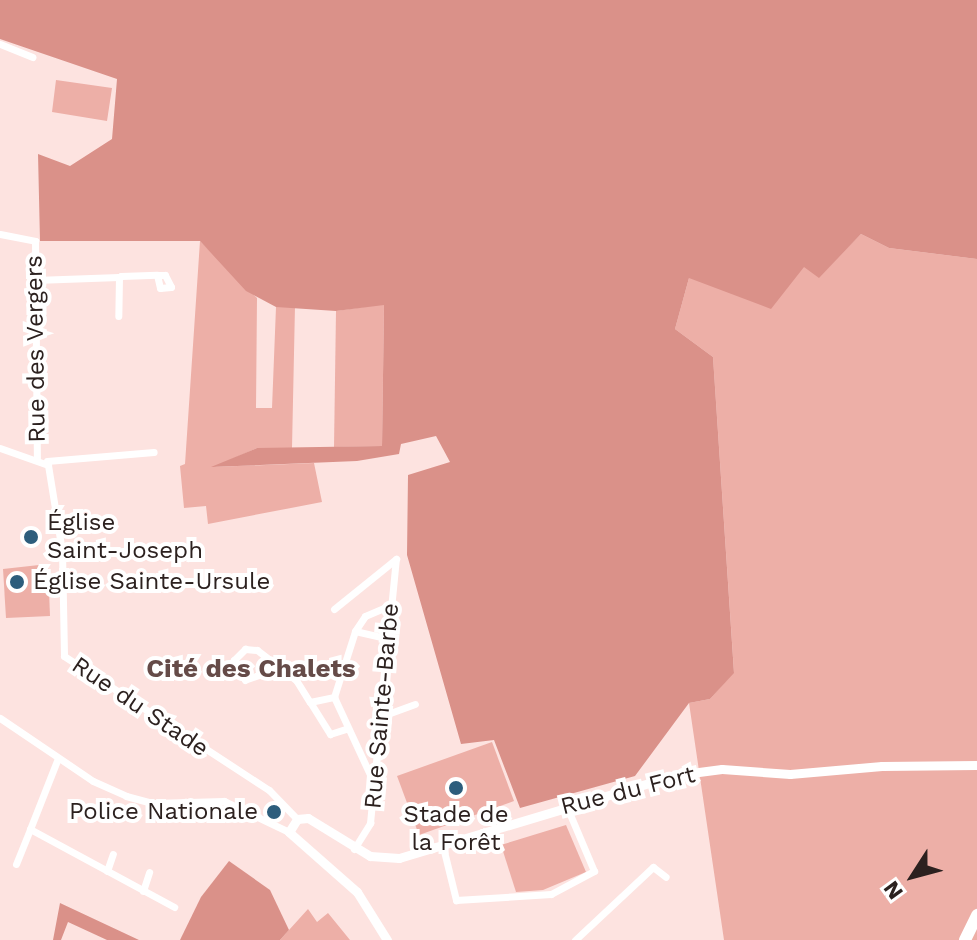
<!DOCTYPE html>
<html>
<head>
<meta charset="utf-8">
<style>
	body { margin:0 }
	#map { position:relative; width:977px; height:940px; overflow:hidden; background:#fde3e0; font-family:"Work Sans",sans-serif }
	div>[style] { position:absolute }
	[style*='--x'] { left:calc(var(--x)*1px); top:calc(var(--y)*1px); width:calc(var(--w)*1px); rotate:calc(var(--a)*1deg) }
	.green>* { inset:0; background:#edafa7 }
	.forest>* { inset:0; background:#da9189 }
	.street>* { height:7px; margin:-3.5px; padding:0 3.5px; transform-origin:3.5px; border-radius:3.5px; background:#fff }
	.secondary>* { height:9px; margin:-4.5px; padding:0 4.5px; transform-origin:4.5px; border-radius:4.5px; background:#fff }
	.highway>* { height:12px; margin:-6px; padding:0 6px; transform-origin:6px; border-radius:6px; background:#fff }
	.dots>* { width:22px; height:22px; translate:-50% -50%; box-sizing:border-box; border:4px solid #fff; border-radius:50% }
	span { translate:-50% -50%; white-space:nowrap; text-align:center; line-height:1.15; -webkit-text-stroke:8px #fff; paint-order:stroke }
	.street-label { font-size:24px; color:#2c211f }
	.poi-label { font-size:24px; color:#2c211f }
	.left { translate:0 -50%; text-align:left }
	.right { translate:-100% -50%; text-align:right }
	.neighbourhood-label { font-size:26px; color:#654b48; font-weight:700 }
	.north { position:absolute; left:873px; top:836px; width:80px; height:80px; -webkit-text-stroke:6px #fff; paint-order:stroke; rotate:234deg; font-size:22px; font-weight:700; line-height:32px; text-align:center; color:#2c211f }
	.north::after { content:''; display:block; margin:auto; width:28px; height:36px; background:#2c211f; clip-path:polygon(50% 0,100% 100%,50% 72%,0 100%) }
</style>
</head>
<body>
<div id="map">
	<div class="green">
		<div style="clip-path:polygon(56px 80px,112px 88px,107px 121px,52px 112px)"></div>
		<div style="clip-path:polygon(861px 234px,889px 248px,977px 259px,977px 940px,724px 940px,689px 703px,710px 699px,734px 672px,713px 357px,675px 329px,689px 278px,804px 266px,819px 277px)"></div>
		<div style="clip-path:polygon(200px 241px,257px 298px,256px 408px,272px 408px,276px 307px,295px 306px,292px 448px,257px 448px,214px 467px,314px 463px,322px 502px,208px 524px,206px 506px,184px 508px,180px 466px,185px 464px)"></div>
		<div style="clip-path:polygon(384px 304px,382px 446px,334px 447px,336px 311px)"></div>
		<div style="clip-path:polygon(48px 564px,50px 616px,6px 618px,3px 569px)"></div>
		<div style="clip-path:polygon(492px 742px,514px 801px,419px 835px,397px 776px)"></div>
		<div style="clip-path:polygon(566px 825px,586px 872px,543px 890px,516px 892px,501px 845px)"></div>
		<div style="clip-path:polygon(308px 909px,317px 922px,328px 913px,350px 940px,280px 940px)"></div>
	</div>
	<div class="forest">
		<div style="clip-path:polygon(0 0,977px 0,977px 259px,889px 248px,861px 234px,819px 278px,804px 267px,771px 309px,689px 278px,675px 329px,713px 357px,734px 673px,710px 699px,689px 703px,635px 776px,520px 808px,494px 740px,461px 744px,407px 555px,408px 475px,450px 462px,436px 436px,401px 444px,399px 454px,357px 461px,211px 467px,257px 448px,382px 446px,384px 305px,336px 311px,276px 307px,246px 291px,200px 241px,40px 241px,38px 154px,70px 166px,112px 139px,117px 79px,0 39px)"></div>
		<div style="clip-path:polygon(229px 861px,270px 890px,289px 930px,280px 940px,180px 940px,201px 897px)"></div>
		<div style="clip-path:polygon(60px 903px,139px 940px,107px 940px,68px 922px,61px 940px,53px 940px)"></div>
	</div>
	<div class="street">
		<div style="--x:0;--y:44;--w:35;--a:22"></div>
		<div style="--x:0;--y:234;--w:36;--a:11"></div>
		<div style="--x:35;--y:241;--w:217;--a:89.5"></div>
		<div style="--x:119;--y:277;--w:2;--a:-27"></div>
		<div style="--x:121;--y:276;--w:36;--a:-2"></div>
		<div style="--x:157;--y:275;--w:8;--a:0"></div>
		<div style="--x:165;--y:275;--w:13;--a:63"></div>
		<div style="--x:171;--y:287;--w:11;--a:175"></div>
		<div style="--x:160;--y:288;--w:13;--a:-103"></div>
		<div style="--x:35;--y:280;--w:84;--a:-2"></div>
		<div style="--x:119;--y:277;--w:39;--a:91"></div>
		<div style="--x:0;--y:448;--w:51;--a:19.5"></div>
		<div style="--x:48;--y:465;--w:87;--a:80.8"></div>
		<div style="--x:62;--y:551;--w:105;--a:88.9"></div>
		<div style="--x:64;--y:656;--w:245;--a:33.2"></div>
		<div style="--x:269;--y:790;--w:40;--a:46"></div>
		<div style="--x:47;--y:461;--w:107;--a:-4.8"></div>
		<div style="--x:334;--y:609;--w:80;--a:-38.9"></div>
		<div style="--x:355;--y:631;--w:18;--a:-56"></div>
		<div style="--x:365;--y:616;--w:28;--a:-23"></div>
		<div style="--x:279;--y:668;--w:36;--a:161"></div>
		<div style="--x:245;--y:680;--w:23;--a:-119"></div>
		<div style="--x:234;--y:660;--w:16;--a:-45"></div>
		<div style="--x:245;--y:649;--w:12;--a:5"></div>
		<div style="--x:257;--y:650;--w:49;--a:37.6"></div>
		<div style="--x:296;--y:680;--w:26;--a:58"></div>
		<div style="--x:310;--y:702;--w:25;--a:-12"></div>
		<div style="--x:334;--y:697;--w:95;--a:65.1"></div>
		<div style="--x:334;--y:697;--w:69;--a:-72.3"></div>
		<div style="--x:355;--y:631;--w:35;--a:13"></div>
		<div style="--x:310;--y:702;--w:38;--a:58"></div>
		<div style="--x:330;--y:734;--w:16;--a:-18"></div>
		<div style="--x:382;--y:716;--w:35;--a:-20"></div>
		<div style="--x:0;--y:718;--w:112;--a:34.1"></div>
		<div style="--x:93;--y:781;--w:36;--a:24"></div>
		<div style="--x:126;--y:796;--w:28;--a:15"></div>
		<div style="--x:153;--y:803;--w:71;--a:-1.6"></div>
		<div style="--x:224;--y:801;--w:72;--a:25.5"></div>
		<div style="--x:58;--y:758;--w:76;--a:111.5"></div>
		<div style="--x:30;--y:829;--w:164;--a:28.4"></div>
		<div style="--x:443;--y:847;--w:55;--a:76.2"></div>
		<div style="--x:456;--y:900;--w:95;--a:-3.6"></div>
		<div style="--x:551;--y:894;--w:49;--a:-28.1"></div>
		<div style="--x:594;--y:871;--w:72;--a:-113"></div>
		<div style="--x:354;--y:849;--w:31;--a:-58"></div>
		<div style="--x:370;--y:823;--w:265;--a:-84.4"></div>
		<div style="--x:16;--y:864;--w:38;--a:-68"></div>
		<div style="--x:107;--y:871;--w:18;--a:-71"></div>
		<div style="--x:143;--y:891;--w:20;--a:-72"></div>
		<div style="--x:575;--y:940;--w:107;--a:-43.1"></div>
		<div style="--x:653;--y:867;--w:16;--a:38"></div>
	</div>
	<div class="secondary">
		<div style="--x:387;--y:940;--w:57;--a:-122"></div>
		<div style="--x:357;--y:892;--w:91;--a:-138.6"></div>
		<div style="--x:289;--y:832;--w:15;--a:-58"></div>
		<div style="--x:297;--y:819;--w:11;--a:-5"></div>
		<div style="--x:308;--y:818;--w:73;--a:31.5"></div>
		<div style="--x:370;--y:856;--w:29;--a:4"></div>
		<div style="--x:399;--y:858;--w:289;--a:-16.7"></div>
		<div style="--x:676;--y:775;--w:46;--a:-7.4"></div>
		<div style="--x:722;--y:769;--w:68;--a:4.2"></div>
		<div style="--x:790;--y:774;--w:92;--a:-5"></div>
		<div style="--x:882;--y:766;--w:95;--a:-0.6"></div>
	</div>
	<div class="highway">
		<div style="--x:965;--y:940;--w:28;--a:-64"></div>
	</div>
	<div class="dots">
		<div style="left:31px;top:537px;background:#2d5d7c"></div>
		<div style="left:17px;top:582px;background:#2d5d7c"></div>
		<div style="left:456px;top:788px;background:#2d5d7c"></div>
		<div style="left:274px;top:812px;background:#2d5d7c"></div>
	</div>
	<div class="street-label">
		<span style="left:36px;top:349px;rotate:-91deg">Rue des Vergers</span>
		<span style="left:382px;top:706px;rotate:-85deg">Rue Sainte-Barbe</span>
		<span style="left:140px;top:707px;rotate:34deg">Rue du Stade</span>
		<span style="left:628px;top:791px;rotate:-14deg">Rue du Fort</span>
	</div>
	<div class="poi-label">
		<span class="left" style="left:47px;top:537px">Église<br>Saint-Joseph</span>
		<span class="left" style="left:33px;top:582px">Église Sainte-Ursule</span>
		<span class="right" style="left:258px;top:812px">Police Nationale</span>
		<span style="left:456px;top:829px">Stade de<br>la Forêt</span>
	</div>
	<div class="neighbourhood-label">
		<span style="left:251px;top:669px">Cité des Chalets</span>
	</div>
	<div class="north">N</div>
</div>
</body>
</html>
